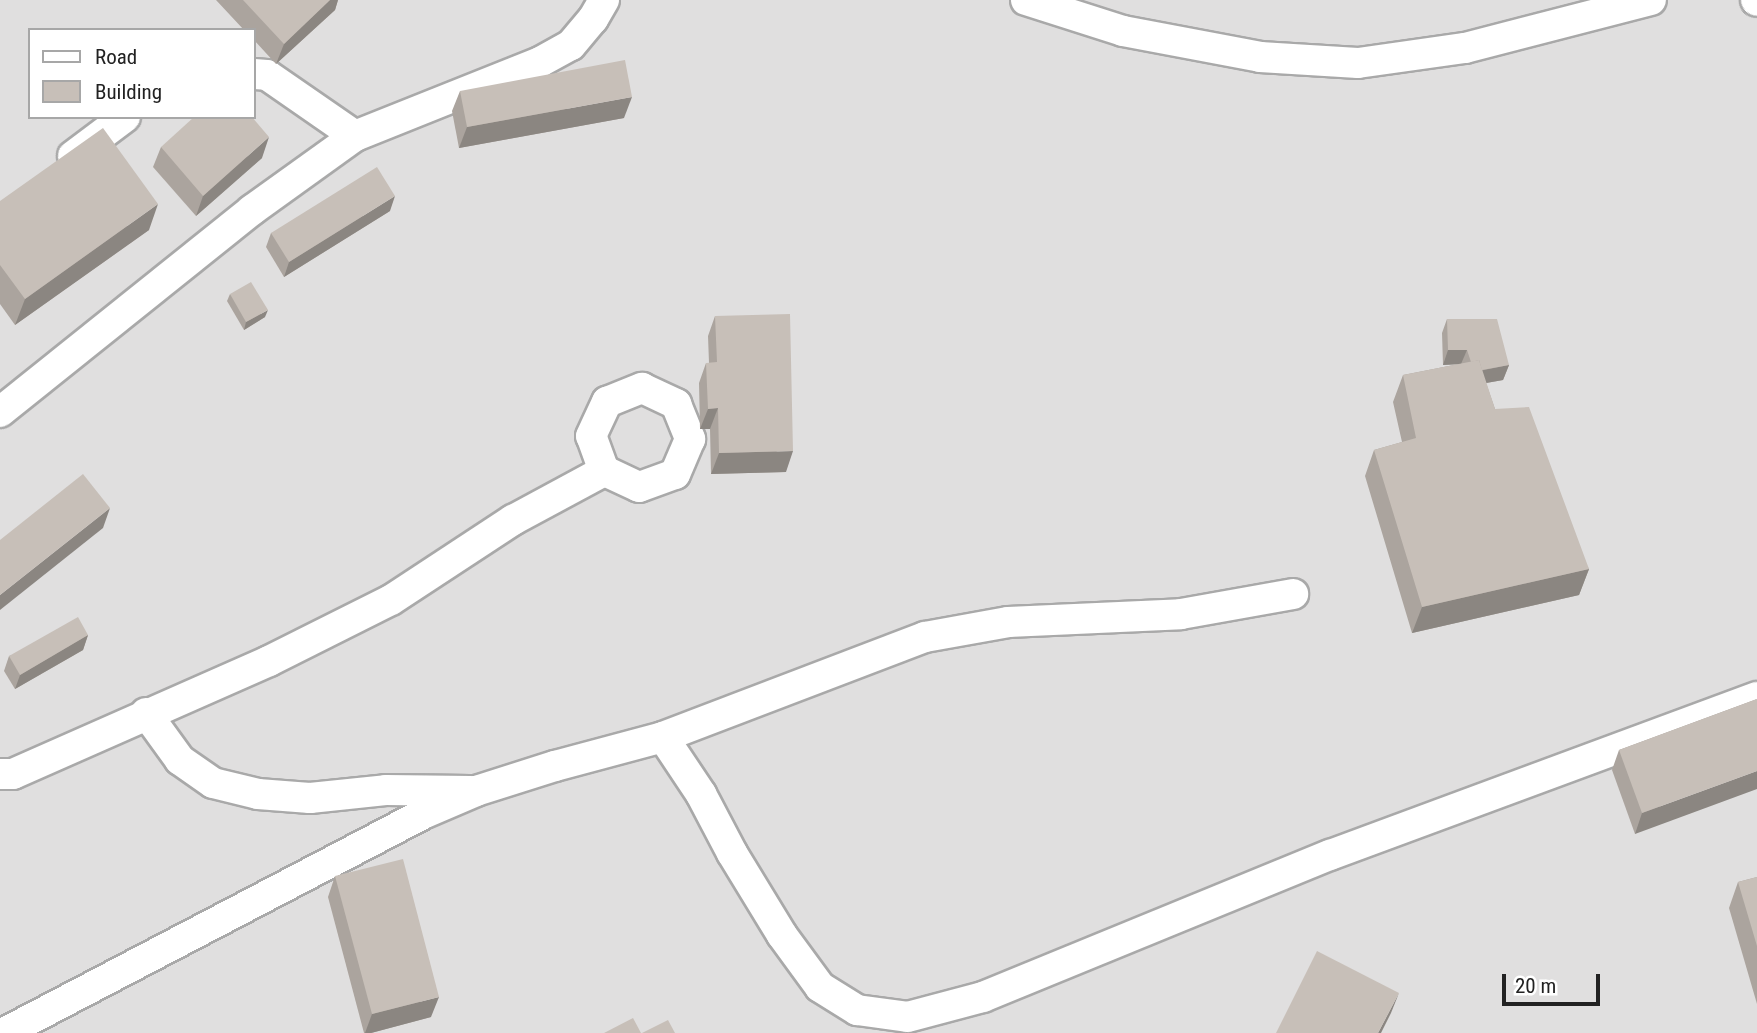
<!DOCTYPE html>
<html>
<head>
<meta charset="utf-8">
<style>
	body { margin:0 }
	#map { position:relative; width:1757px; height:1033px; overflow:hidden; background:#f2efe9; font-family:"Roboto Condensed",sans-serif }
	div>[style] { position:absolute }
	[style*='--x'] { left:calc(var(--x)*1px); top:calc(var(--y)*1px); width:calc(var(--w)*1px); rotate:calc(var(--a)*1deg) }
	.residential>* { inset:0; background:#e0dfdf }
	.roads { filter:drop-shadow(2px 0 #a9a9a9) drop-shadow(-2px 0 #a9a9a9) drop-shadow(0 2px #a9a9a9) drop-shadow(0 -2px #a9a9a9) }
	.street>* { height:30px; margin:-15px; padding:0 15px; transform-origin:15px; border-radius:15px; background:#fff }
	.wall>* { inset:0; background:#aba49e }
	.shaded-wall>* { inset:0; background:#8b8681 }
	.building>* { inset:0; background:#c7bfb8 }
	span { translate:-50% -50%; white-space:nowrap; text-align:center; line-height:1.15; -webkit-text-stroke:5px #fff; paint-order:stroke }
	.legend { position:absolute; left:28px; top:28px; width:228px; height:91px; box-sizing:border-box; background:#fff; border:2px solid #a7a7a7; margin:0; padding:9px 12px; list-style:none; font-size:21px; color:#222 }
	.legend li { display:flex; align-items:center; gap:14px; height:35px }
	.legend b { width:35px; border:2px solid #a7a7a7 }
	.scale { position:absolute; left:1502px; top:974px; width:98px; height:32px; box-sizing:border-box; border:4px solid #222; border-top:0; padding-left:9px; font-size:21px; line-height:24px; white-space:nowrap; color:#222; -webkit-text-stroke:5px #fff; paint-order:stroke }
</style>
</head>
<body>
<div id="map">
	<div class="residential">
		<div style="clip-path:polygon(evenodd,0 0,1757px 0,1757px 1033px,0 1033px,0 0,30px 30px,254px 30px,254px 117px,30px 117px,30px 30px)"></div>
	</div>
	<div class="roads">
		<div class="street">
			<div style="--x:1026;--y:0;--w:102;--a:17.7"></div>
			<div style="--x:1123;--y:31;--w:139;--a:10.7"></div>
			<div style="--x:1260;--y:57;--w:98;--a:3.5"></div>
			<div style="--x:1358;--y:63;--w:108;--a:-8"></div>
			<div style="--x:1465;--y:48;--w:192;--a:-14.5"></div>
			<div style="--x:1756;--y:0;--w:1;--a:45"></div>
			<div style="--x:254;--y:74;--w:13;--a:4"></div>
			<div style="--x:267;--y:75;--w:107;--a:34.7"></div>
			<div style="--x:73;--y:156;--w:65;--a:-36.9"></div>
			<div style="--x:642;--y:388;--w:38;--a:25"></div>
			<div style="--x:676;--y:404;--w:38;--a:68"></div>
			<div style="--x:690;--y:439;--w:38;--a:113"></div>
			<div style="--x:675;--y:474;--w:38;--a:160"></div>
			<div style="--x:639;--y:487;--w:38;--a:-155"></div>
			<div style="--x:604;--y:471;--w:37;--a:-110"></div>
			<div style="--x:591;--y:436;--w:38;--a:-65"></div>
			<div style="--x:607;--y:402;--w:38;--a:-22"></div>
			<div style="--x:0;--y:412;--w:323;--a:-38.7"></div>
			<div style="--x:252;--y:210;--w:127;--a:-35.7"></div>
			<div style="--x:355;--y:136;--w:199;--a:-21.8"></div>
			<div style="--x:540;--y:62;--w:35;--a:-29"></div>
			<div style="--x:571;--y:45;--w:34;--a:-50"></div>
			<div style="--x:593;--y:19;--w:22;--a:-60"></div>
			<div style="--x:146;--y:713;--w:58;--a:54.1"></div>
			<div style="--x:180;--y:760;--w:40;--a:34.9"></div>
			<div style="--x:213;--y:783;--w:46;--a:13.7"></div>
			<div style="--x:258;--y:794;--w:52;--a:4.4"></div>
			<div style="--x:310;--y:798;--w:76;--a:-6"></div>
			<div style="--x:386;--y:790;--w:84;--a:0.7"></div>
			<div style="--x:663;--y:737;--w:280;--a:-20.9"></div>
			<div style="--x:925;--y:637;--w:84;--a:-10.2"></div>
			<div style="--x:1008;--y:622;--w:173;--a:-2.6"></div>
			<div style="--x:1181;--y:614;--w:114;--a:-10.1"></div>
			<div style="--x:0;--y:774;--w:13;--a:0"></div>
			<div style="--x:13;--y:774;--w:280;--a:-23.8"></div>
			<div style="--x:269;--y:661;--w:136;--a:-26.6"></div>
			<div style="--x:391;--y:600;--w:146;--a:-33.3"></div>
			<div style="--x:513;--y:520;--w:103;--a:-28.3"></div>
			<div style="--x:4;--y:1033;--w:475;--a:-27.6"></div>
			<div style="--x:425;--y:813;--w:56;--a:-23.3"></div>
			<div style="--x:476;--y:791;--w:83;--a:-17.6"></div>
			<div style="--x:555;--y:766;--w:112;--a:-15"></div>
			<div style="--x:663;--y:737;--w:69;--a:56.3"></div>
			<div style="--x:701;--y:794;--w:67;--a:62.3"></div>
			<div style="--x:732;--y:853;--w:96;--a:58.6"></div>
			<div style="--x:782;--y:935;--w:64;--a:53.8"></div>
			<div style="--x:820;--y:987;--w:44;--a:31.9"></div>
			<div style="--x:857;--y:1010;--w:51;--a:7.8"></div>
			<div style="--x:908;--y:1017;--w:78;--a:-14.9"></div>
			<div style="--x:983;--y:997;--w:375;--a:-22.3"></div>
			<div style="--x:1330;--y:855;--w:455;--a:-20.3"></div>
		</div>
	</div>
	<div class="wall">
		<div style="clip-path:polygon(216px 0,338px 0,335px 10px,276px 64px,254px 40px,254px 30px,244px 30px)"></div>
		<div style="clip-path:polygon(460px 91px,624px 118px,459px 148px,452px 111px)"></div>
		<div style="clip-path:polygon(161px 147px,262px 158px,196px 216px,153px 167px)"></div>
		<div style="clip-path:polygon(0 201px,149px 230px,15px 325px,0 304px)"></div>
		<div style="clip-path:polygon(390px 211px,284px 277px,266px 247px,271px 233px)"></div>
		<div style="clip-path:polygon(230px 294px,265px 317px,244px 330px,227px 301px)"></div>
		<div style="clip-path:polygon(715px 316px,786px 472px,711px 474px,710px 429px,700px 429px,699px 383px,706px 363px,709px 363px,708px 336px)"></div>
		<div style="clip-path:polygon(1447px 319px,1509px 365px,1503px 380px,1486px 383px,1495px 409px,1589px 569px,1579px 595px,1412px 633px,1365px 476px,1374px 450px,1402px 442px,1393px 402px,1403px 375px,1459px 364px,1443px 365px,1442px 333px)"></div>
		<div style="clip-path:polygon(88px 635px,83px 650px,15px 689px,4px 671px,9px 656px)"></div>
		<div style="clip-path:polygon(1757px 699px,1635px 834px,1612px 770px,1619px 750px)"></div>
		<div style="clip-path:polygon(335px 876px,431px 1017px,371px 1033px,364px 1033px,328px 897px)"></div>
		<div style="clip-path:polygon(1757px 877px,1757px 1004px,1729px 908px,1738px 882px)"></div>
	</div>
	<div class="shaded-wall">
		<div style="clip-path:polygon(330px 0,338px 0,335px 10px,276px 64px,284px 44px)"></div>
		<div style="clip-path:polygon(632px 97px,624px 118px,459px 148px,467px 127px)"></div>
		<div style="clip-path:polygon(269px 137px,262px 158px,196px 216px,203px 196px)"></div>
		<div style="clip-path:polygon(395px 196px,390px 211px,284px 277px,289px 262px)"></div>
		<div style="clip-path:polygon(158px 204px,149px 230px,15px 325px,25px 299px)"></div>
		<div style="clip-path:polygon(268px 310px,265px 317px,244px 330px,246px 322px)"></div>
		<div style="clip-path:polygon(1448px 350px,1467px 350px,1461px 364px,1443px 365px)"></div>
		<div style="clip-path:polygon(1509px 365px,1503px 380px,1469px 386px,1474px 372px)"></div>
		<div style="clip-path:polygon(718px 408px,710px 429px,700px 429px,708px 409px)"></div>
		<div style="clip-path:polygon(793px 451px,786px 472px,711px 474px,719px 453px)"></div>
		<div style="clip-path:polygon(110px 508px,103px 528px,0 610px,0 595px)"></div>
		<div style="clip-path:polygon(1589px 569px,1579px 595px,1412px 633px,1422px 607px)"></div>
		<div style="clip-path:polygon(88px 635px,83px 650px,15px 689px,20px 675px)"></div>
		<div style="clip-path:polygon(1757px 771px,1757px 789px,1635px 834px,1642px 813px)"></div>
		<div style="clip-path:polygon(1399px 993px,1391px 1013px,1381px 1033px,1378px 1033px)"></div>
		<div style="clip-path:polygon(439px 997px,431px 1017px,371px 1033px,365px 1033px,372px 1014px)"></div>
	</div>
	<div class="building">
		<div style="clip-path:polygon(243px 0,330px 0,284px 44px)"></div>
		<div style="clip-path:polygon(625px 60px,632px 97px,467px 127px,460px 91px)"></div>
		<div style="clip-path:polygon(194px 117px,252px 117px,269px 137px,203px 196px,161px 147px)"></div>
		<div style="clip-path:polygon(103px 128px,158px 204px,25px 299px,0 265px,0 201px)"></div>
		<div style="clip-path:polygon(377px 167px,395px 196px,289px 262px,271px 233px)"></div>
		<div style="clip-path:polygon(251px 282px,268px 310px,246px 322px,230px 294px)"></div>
		<div style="clip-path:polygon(790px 314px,793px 451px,719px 453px,718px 408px,708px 409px,706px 363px,717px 362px,715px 316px)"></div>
		<div style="clip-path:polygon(1447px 319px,1497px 319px,1509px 365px,1482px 370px,1479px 360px,1471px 362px,1467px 350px,1448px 350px)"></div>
		<div style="clip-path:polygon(1479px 360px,1495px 409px,1529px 407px,1589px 569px,1422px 607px,1374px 450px,1416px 438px,1403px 375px)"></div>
		<div style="clip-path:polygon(83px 474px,110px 508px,0 595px,0 540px)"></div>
		<div style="clip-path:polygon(78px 617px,88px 635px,20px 675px,9px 656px)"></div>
		<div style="clip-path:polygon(1757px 699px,1757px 771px,1642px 813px,1619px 750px)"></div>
		<div style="clip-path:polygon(403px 859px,439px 997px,372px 1014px,335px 876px)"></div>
		<div style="clip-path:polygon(1757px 877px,1757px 946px,1738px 882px)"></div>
		<div style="clip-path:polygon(1317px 951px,1399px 993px,1378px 1033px,1276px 1033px)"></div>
		<div style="clip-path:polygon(633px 1018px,641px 1033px,604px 1033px)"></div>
		<div style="clip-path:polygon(668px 1020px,675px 1033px,642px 1033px)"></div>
	</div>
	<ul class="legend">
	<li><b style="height:9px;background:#fff"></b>Road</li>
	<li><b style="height:19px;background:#c7bfb8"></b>Building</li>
	</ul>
	<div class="scale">20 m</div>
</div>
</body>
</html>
